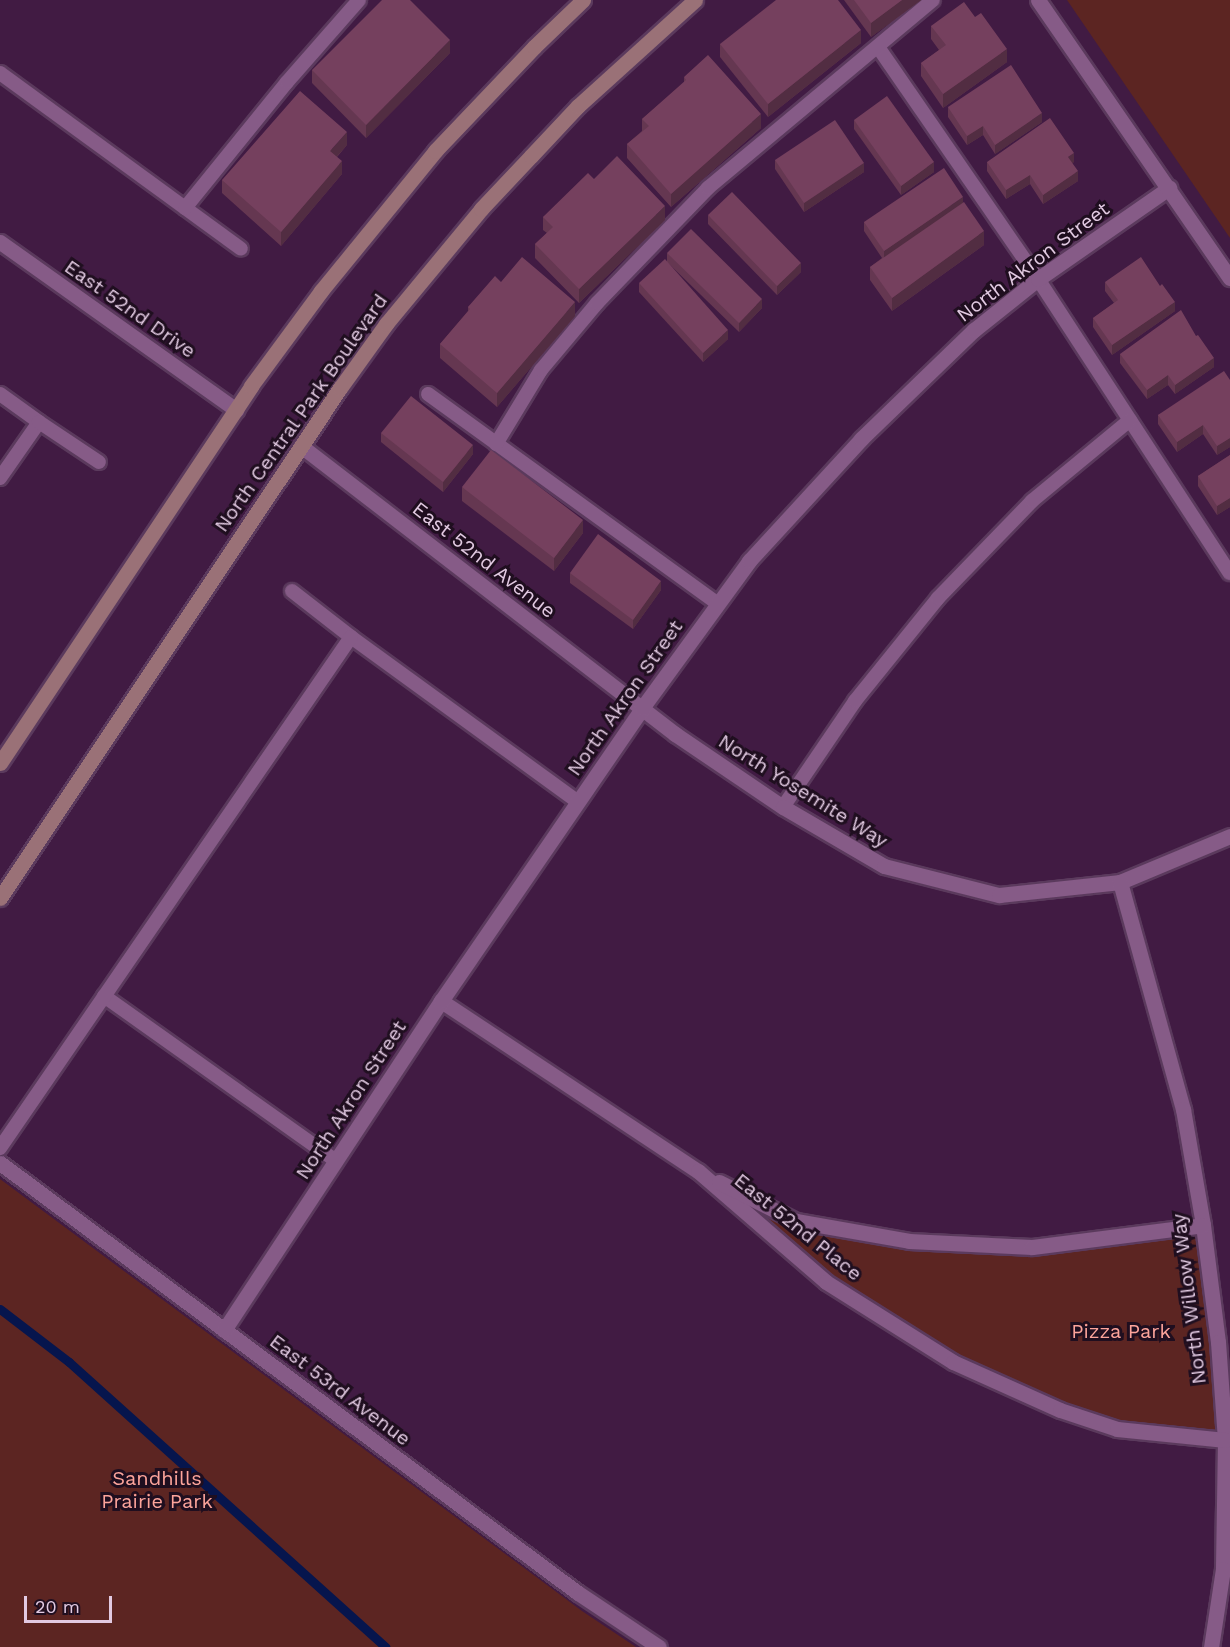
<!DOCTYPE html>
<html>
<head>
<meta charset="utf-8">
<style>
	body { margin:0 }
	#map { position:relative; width:1230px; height:1647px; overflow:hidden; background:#411b43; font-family:"Work Sans",sans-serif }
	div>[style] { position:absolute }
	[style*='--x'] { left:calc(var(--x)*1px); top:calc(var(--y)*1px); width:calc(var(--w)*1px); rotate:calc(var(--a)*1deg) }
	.green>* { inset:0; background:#5c2522 }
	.stream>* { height:9px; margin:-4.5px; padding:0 4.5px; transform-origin:4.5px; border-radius:4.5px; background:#06154d }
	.roads { filter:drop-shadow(2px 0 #5b3a5d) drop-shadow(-2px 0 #5b3a5d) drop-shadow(0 2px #5b3a5d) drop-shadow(0 -2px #5b3a5d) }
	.service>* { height:14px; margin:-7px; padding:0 7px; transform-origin:7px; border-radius:7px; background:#865b87 }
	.minor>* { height:15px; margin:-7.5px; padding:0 7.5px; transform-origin:7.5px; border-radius:7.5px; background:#865b87 }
	.tertiary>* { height:15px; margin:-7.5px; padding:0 7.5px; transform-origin:7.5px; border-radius:7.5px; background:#865b87 }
	.secondary>* { height:15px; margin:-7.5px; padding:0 7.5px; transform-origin:7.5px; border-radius:7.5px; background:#9a7177 }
	.wall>* { inset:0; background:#653751 }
	.shaded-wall>* { inset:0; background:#522d42 }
	.building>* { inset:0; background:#75405e }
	span { translate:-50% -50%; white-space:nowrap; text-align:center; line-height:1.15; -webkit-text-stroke:6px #1f0e1f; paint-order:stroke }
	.street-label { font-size:20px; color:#e2cae2 }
	.park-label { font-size:20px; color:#fda49b }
	.scale { position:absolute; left:24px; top:1596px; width:88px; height:27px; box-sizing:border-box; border:3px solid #e2cae2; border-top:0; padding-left:8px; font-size:18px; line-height:21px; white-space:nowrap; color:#e2cae2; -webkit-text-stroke:4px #1f0e1f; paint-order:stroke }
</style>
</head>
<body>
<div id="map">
	<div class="green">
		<div style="clip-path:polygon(1067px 0,1230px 0,1230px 238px)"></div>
		<div style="clip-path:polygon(698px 1171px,796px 1221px,909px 1241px,1032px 1247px,1203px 1225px,1225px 1440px,1116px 1429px,953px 1362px,826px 1282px)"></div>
		<div style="clip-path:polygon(0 1179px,582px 1611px,636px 1647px,0 1647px)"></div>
	</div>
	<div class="stream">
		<div style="--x:0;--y:1309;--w:87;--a:37.5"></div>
		<div style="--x:69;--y:1362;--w:426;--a:42"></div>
	</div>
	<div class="roads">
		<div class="service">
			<div style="--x:878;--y:47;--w:282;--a:55.4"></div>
			<div style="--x:1038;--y:279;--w:351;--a:56.9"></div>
			<div style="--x:0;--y:73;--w:298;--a:36.1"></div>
			<div style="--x:185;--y:208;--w:162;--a:-51"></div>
			<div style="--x:287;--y:82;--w:109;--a:-48.7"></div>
			<div style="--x:0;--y:394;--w:48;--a:35.7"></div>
			<div style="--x:428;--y:394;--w:358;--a:35.9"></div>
			<div style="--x:496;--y:444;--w:87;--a:-58.7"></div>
			<div style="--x:541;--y:370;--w:87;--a:-50.1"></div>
			<div style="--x:597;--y:303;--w:160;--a:-46"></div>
			<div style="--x:708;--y:188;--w:293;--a:-39.9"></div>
			<div style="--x:0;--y:478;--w:68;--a:-55.1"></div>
			<div style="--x:39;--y:422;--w:72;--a:33.7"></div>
			<div style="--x:292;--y:591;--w:75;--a:37.9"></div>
			<div style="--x:351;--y:637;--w:281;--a:36"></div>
			<div style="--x:783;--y:807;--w:128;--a:-55.8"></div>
			<div style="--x:855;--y:701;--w:132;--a:-51.1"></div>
			<div style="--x:938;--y:598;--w:135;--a:-45.9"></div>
			<div style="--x:1032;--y:501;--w:127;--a:-39.6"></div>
			<div style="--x:104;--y:996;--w:285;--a:35.4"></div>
			<div style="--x:0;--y:1148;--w:620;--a:-55.52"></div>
		</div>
		<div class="minor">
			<div style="--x:0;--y:242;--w:290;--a:35.4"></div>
			<div style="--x:301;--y:446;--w:472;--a:37.6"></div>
			<div style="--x:675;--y:734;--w:130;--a:34.1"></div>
			<div style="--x:783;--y:807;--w:117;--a:30.3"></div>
			<div style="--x:884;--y:866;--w:119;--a:14.2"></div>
			<div style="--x:999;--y:895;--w:122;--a:-6.1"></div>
			<div style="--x:1120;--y:882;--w:119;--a:-22.7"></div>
			<div style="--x:1120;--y:882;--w:236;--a:74.5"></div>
			<div style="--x:1183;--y:1109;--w:118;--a:80.2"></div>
			<div style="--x:1203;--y:1225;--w:118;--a:82.7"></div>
			<div style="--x:1218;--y:1342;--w:98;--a:85.9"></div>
			<div style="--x:1225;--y:1440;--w:129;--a:90.9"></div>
			<div style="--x:1223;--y:1569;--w:79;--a:98.7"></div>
			<div style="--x:441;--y:1001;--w:308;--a:33.5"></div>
			<div style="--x:698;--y:1171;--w:169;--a:40.9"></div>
			<div style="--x:826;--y:1282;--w:150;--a:32.2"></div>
			<div style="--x:953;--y:1362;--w:117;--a:24.2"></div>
			<div style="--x:1060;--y:1410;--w:60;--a:18.4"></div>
			<div style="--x:1117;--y:1429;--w:109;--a:5.8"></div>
			<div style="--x:0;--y:1163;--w:720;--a:36.65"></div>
			<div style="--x:578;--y:1593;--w:97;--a:33.7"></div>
			<div style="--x:719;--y:1182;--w:86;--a:26.9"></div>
			<div style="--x:796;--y:1221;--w:115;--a:10"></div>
			<div style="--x:909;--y:1241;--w:123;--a:2.8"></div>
			<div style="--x:1032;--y:1247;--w:172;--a:-7.3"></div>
			<div style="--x:224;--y:1330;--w:394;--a:-56.6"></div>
			<div style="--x:441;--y:1001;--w:355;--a:-55.5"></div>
			<div style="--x:642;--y:708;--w:182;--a:-53.9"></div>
			<div style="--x:749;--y:561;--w:166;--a:-47.4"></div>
			<div style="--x:861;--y:439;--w:157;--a:-44"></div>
			<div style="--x:974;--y:330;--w:82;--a:-38.6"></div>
			<div style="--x:1038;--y:279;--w:160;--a:-34.8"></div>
		</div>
		<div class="tertiary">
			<div style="--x:1038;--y:0;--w:338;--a:55.4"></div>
		</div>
		<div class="secondary">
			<div style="--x:0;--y:763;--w:453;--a:-56.3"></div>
			<div style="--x:251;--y:386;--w:118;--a:-53.6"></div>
			<div style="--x:321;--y:291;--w:181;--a:-50.8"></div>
			<div style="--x:435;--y:151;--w:144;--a:-46.4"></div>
			<div style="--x:534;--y:47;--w:68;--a:-43.8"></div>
			<div style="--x:0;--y:898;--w:613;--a:-56.31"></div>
			<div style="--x:340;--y:388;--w:79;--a:-54.3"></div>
			<div style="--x:386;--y:324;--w:149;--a:-50.4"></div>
			<div style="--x:481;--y:209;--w:73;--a:-46.7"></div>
			<div style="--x:531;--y:156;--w:69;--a:-46.8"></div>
			<div style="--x:578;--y:106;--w:158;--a:-42.2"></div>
		</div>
	</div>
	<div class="wall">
		<div style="clip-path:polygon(844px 0,921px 0,871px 37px)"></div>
		<div style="clip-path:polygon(975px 17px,1007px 62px,943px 108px,921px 76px,921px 63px,939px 50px,931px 39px,931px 26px)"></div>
		<div style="clip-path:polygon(861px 43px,768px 117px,720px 57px,720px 44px)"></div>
		<div style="clip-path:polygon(450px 53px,366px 138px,312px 83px,312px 70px)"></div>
		<div style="clip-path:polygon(684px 77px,761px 128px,671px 207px,627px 158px,627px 144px,642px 131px,642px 119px,684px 83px)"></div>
		<div style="clip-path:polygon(948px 107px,1042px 122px,995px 154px,983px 135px,967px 145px,948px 117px)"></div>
		<div style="clip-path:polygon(854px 120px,934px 172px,901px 195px,854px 129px)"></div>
		<div style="clip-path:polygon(347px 145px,337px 157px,342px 174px,281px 246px,222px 193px,222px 180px)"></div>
		<div style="clip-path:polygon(775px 160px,864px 172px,804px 212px,775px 169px)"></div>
		<div style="clip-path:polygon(987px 162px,1074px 162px,1072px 163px,1078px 181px,1043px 204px,1030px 184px,1006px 199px,987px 171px)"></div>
		<div style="clip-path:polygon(594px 179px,665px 220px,579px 303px,535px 258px,535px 244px,547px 233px,543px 230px,543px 217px)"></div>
		<div style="clip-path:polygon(963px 203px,984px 245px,892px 311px,870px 280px,870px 267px,882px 258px,864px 231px,864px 222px)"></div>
		<div style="clip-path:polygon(708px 215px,801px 272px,777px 295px,708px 224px)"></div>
		<div style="clip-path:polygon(667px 253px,762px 308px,739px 332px,667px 262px)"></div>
		<div style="clip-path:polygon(501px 282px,575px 316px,497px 407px,440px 358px,440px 344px,468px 311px,468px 307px)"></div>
		<div style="clip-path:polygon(1105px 282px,1175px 311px,1112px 355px,1093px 327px,1093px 318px,1114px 303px,1105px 291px)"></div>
		<div style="clip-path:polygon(639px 283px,728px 339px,703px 362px,639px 292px)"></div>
		<div style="clip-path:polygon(1196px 336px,1214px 367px,1175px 394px,1168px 385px,1147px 399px,1120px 363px,1120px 354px)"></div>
		<div style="clip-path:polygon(1230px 380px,1230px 447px,1217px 455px,1203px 434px,1177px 452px,1158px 424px,1158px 415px)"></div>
		<div style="clip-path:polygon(381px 433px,473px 454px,443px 492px,381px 442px)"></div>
		<div style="clip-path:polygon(1230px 455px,1230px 507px,1217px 515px,1198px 486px,1198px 476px)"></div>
		<div style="clip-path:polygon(462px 487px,583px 533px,554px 571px,462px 501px)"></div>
		<div style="clip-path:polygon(570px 573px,661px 590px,633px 629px,570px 583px)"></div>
	</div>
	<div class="shaded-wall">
		<div style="clip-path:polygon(902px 0,921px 0,871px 37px,871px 23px)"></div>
		<div style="clip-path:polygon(861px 30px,861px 43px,768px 117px,768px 104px)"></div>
		<div style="clip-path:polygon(450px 40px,450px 53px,366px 138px,366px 125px)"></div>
		<div style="clip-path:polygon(1007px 49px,1007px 62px,943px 108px,943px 94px)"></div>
		<div style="clip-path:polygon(1042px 113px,1042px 122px,995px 154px,995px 145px)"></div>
		<div style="clip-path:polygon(761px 114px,761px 128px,671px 207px,671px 194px)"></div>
		<div style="clip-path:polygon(983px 126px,983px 135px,967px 145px,967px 136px)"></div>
		<div style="clip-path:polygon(347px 132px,347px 145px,330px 164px,330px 151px)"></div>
		<div style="clip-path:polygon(1074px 153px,1074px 162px,1068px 166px,1068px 157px)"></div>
		<div style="clip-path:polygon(342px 161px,342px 174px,281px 246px,281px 232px)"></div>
		<div style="clip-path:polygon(934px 162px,934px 172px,901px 195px,901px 186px)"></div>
		<div style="clip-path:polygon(864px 163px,864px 172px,804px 212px,804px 203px)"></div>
		<div style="clip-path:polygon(1078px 171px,1078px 181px,1043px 204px,1043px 195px)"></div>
		<div style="clip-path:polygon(1030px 175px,1030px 184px,1006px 199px,1006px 190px)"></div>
		<div style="clip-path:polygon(963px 197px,963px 207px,884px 260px,884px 251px)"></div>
		<div style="clip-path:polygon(665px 206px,665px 220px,579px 303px,579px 289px)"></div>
		<div style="clip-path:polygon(984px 231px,984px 245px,892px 311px,892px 298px)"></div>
		<div style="clip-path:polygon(801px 263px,801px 272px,777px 295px,777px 286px)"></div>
		<div style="clip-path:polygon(762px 299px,762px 308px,739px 332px,739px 323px)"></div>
		<div style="clip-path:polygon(575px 302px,575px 316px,497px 407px,497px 393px)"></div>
		<div style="clip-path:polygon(1175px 302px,1175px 311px,1112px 355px,1112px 345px)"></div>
		<div style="clip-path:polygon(728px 330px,728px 339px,703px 362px,703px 353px)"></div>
		<div style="clip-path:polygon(1214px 358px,1214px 367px,1175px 394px,1175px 385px)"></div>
		<div style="clip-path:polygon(1168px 375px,1168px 385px,1147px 399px,1147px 390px)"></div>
		<div style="clip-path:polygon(1203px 425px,1203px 434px,1177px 452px,1177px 442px)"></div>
		<div style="clip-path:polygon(1230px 438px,1230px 447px,1217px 455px,1217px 446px)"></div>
		<div style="clip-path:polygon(473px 445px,473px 454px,443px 492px,443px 482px)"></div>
		<div style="clip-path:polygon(1230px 498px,1230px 507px,1217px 515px,1217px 506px)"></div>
		<div style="clip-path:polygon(583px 520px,583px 533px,554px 571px,554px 558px)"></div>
		<div style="clip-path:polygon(661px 581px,661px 590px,633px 629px,633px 620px)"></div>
	</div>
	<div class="building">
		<div style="clip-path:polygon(382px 0,410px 0,450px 40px,366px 125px,312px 70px)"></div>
		<div style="clip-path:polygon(776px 0,838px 0,861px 30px,768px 104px,720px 44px)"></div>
		<div style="clip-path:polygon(854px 0,902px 0,871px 23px)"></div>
		<div style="clip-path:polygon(964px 2px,975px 17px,981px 13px,1007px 49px,943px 94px,921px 63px,946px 45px,931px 26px)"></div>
		<div style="clip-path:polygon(708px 55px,761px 114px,671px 194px,627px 144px,649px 126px,642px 119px,686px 80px,684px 77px)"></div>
		<div style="clip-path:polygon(1011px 65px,1042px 113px,995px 145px,983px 126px,967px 136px,948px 107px)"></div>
		<div style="clip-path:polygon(300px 91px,347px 132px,330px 151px,342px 161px,281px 232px,222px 180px)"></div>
		<div style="clip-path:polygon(887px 96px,934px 162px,901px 186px,854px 120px)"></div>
		<div style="clip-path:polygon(1050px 118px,1074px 153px,1068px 157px,1078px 171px,1043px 195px,1030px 175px,1006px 190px,987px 162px)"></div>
		<div style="clip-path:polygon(835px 120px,864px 163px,804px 203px,775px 160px)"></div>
		<div style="clip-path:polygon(617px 156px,665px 206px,579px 289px,535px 244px,553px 227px,543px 217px,588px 173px,594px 179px)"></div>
		<div style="clip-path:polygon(944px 168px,963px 197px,884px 251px,864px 222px)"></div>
		<div style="clip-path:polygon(732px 192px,801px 263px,777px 286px,708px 215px)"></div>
		<div style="clip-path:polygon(964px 202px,984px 231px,892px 298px,870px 267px)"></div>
		<div style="clip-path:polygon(691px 229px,762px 299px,739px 323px,667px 253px)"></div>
		<div style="clip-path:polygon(522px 257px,575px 302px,497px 393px,440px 344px,470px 309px,468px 307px,495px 276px,501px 282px)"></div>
		<div style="clip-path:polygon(1141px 257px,1160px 286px,1162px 284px,1175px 302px,1112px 345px,1093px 318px,1118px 300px,1105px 282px)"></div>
		<div style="clip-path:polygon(665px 259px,728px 330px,703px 353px,639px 283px)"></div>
		<div style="clip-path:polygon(1181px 310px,1196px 336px,1198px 335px,1214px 358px,1175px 385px,1168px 375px,1147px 390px,1120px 354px)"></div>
		<div style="clip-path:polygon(1224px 371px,1230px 380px,1230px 438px,1217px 446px,1203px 425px,1177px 442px,1158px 415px)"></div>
		<div style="clip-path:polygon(411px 396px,473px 445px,443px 482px,381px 433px)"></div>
		<div style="clip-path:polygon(491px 450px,583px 520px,554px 558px,462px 487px)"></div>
		<div style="clip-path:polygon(1230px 455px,1230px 498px,1217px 506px,1198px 476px)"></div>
		<div style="clip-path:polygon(598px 534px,661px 581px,633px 620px,570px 573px)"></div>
	</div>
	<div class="street-label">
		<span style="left:1033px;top:262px;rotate:-37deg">North Akron Street</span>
		<span style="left:130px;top:309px;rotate:35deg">East 52nd Drive</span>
		<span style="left:301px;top:413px;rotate:-55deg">North Central Park Boulevard</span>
		<span style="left:484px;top:560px;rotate:38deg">East 52nd Avenue</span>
		<span style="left:625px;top:698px;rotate:-55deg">North Akron Street</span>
		<span style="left:803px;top:791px;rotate:32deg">North Yosemite Way</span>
		<span style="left:351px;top:1100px;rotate:-57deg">North Akron Street</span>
		<span style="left:798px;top:1227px;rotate:39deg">East 52nd Place</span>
		<span style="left:1189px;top:1299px;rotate:-97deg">North Willow Way</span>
		<span style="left:340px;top:1390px;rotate:37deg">East 53rd Avenue</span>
	</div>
	<div class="park-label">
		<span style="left:1121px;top:1331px">Pizza Park</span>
		<span style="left:157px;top:1490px">Sandhills<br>Prairie Park</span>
	</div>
	<div class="scale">20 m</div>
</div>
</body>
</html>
